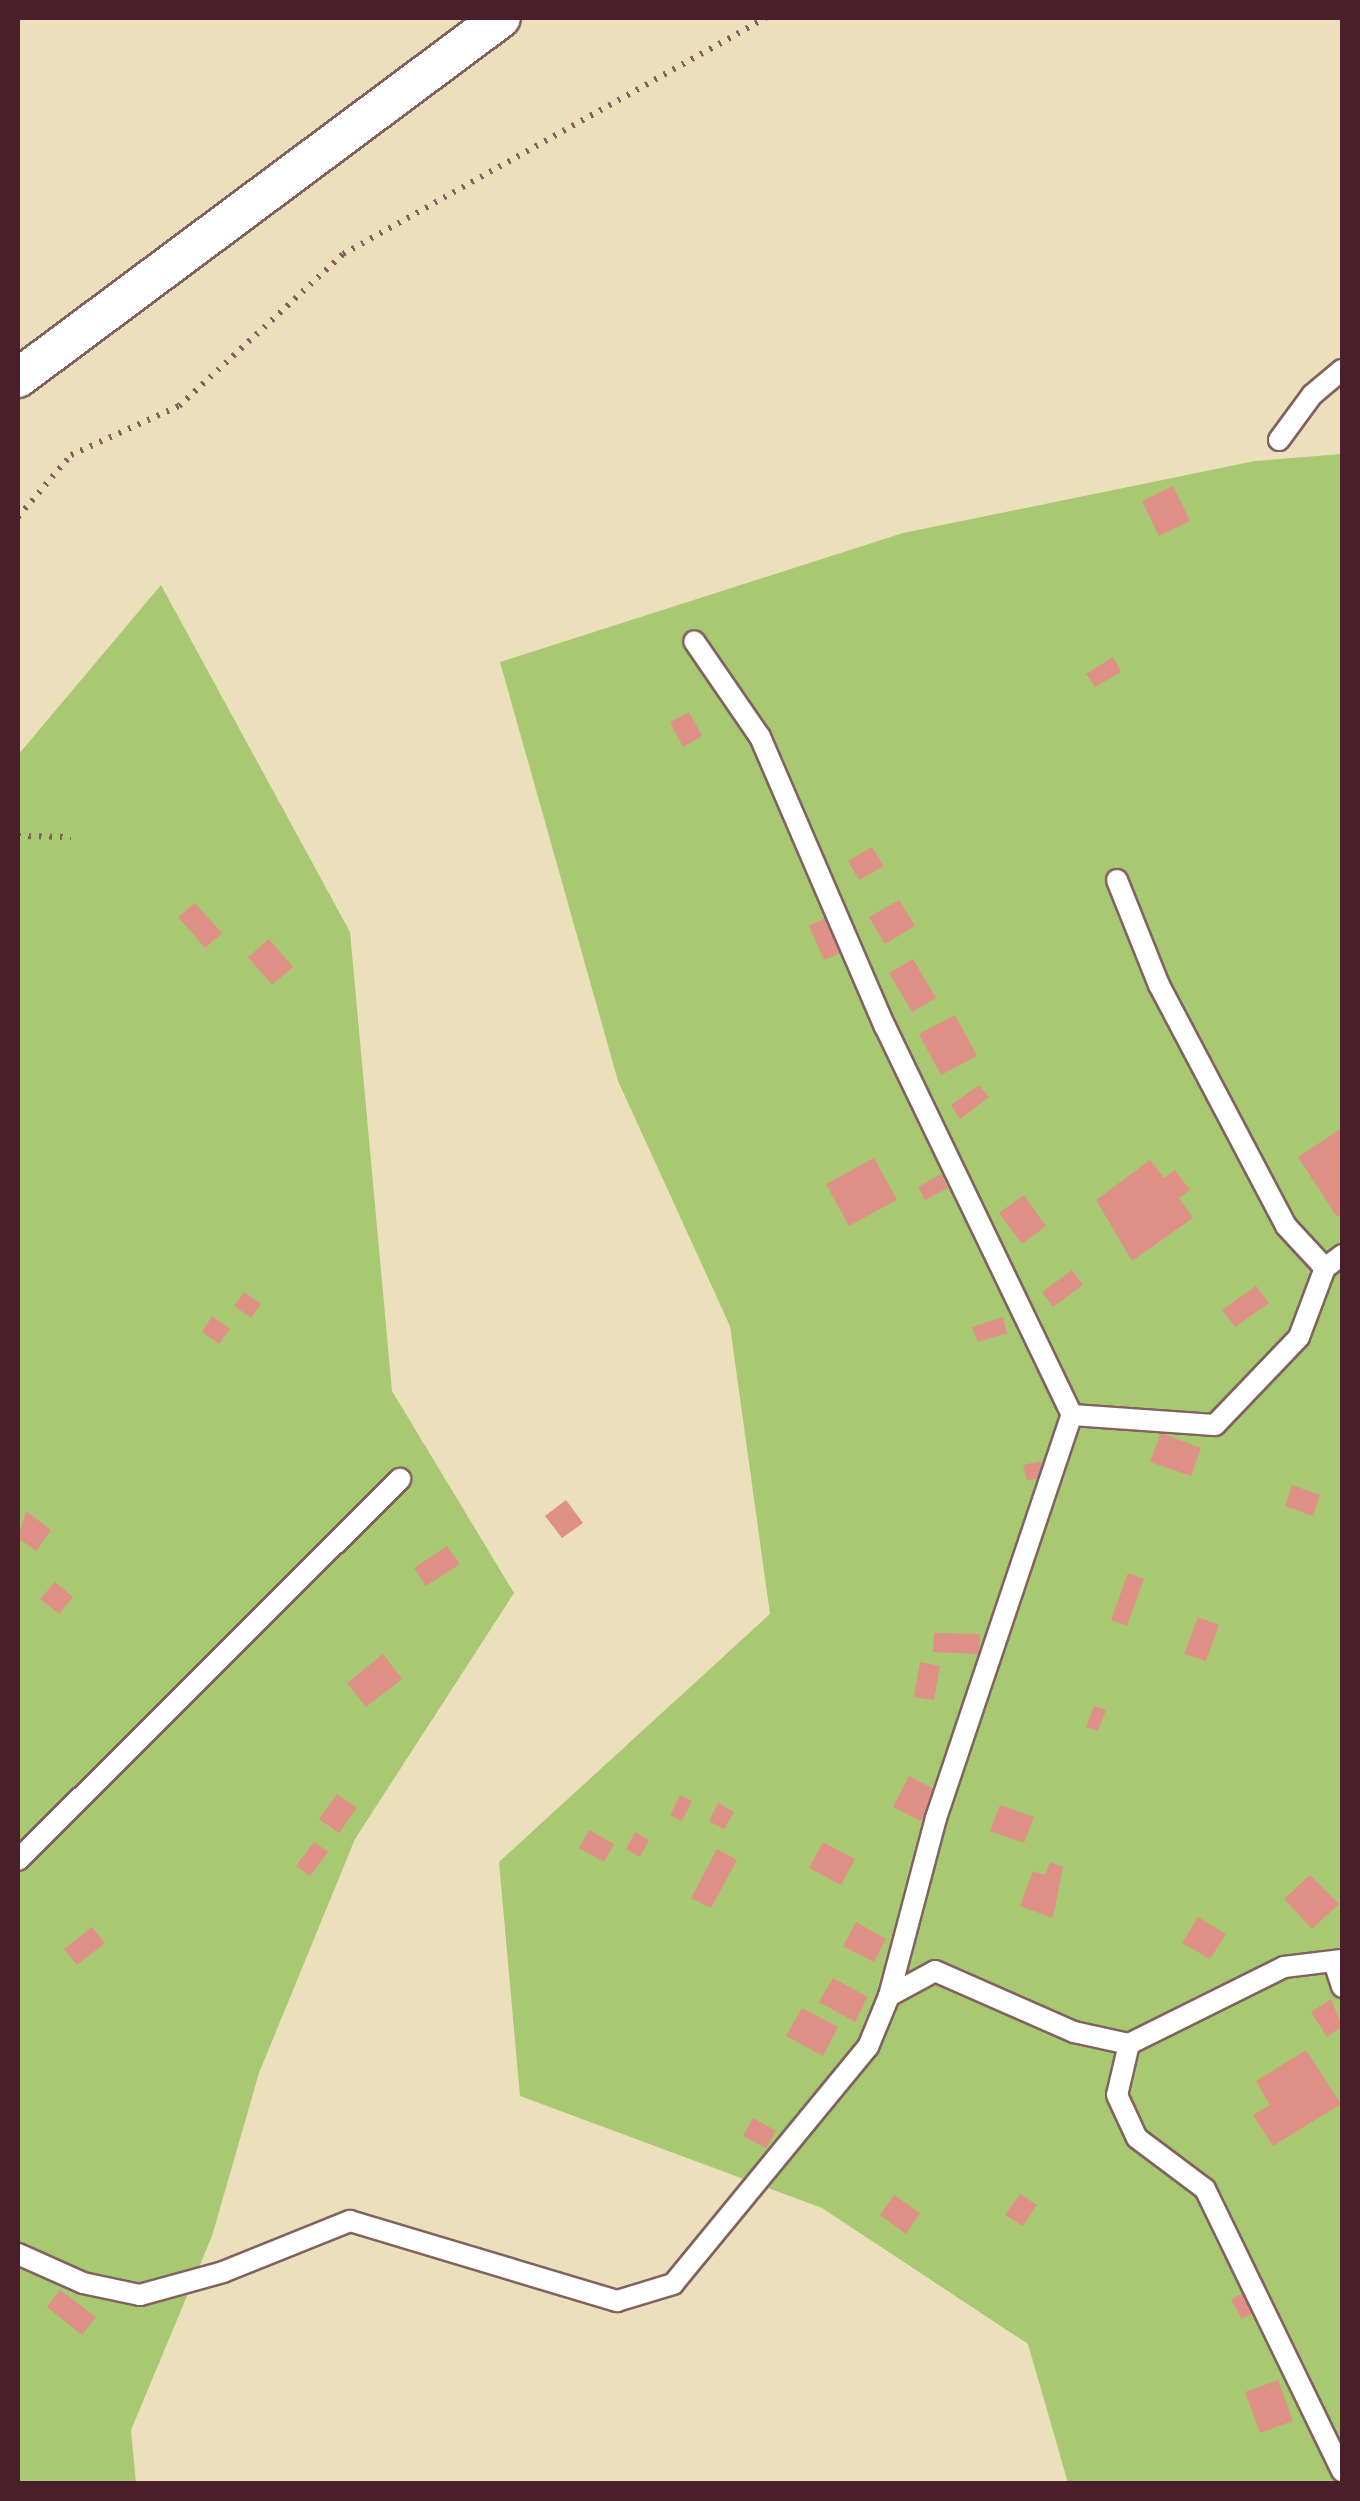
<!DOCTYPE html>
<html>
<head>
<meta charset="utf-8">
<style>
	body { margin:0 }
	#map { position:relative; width:1360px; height:2501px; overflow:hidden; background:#ebdfbc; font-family:Alegreya,serif }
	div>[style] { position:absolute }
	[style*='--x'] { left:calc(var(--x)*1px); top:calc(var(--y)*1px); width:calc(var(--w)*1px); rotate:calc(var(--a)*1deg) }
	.green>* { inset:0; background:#a8c971 }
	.building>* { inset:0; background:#df9187 }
	.path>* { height:6px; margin-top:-3px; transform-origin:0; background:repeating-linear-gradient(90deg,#82625e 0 2.5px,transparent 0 10.5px) }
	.roads { filter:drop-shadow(2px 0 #82625e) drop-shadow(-2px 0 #82625e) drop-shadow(0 2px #82625e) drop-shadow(0 -2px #82625e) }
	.lane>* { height:20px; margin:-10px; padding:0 10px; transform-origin:10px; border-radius:10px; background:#fff }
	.street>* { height:38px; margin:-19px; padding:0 19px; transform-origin:19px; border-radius:19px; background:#fff }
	span { translate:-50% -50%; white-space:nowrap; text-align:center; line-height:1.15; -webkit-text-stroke:8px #fff; paint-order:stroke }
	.frame { position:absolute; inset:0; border:20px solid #4a1f2b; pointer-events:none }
</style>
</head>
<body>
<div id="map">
	<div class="green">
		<div style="clip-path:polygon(1342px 454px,1342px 2483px,1068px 2483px,1028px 2344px,822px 2208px,520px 2096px,499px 1862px,770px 1614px,730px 1326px,618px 1081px,500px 662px,903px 533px,1255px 461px)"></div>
		<div style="clip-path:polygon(161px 585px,350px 932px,392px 1391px,514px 1593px,355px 1839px,259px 2073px,212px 2236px,131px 2430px,136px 2483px,18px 2484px,18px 755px)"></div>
	</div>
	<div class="building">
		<div style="clip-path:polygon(1173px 486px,1190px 521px,1159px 536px,1142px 501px)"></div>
		<div style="clip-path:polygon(1113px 657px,1121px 672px,1095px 687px,1086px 674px)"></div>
		<div style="clip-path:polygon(689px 712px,702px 736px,683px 747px,670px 722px)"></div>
		<div style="clip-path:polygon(872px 847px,884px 866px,859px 880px,848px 861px)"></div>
		<div style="clip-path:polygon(899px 900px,915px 926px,885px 944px,869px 917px)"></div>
		<div style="clip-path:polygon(195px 903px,222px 933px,205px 948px,178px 917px)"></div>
		<div style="clip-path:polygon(830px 916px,845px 951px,824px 960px,809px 926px)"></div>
		<div style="clip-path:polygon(269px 939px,293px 967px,272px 985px,248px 957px)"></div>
		<div style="clip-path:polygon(913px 959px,936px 998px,912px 1012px,889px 973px)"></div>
		<div style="clip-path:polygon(955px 1015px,977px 1056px,941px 1075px,919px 1034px)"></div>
		<div style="clip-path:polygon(979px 1085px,989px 1097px,960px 1119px,951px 1105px)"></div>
		<div style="clip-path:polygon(1342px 1128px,1342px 1213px,1337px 1217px,1298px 1157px)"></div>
		<div style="clip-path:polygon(874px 1158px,897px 1200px,849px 1226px,826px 1184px)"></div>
		<div style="clip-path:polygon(1150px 1160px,1164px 1178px,1175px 1170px,1190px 1190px,1179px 1198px,1193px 1218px,1132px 1261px,1096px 1200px)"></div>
		<div style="clip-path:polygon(941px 1174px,948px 1188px,925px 1200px,918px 1187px)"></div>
		<div style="clip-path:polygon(1024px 1195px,1046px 1226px,1022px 1244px,999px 1213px)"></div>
		<div style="clip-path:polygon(1072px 1270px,1083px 1285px,1053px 1307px,1042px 1292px)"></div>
		<div style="clip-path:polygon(1256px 1286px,1269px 1303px,1235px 1327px,1222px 1310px)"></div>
		<div style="clip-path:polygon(244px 1292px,261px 1304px,251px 1318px,234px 1306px)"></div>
		<div style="clip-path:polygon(212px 1316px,230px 1329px,219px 1344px,202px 1332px)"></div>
		<div style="clip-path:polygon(1003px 1317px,1007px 1333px,978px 1342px,972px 1327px)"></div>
		<div style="clip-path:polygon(1161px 1433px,1201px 1448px,1191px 1476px,1150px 1462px)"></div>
		<div style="clip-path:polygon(1041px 1461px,1045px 1476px,1027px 1481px,1023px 1465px)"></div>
		<div style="clip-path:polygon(1292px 1485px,1320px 1495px,1313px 1516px,1285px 1506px)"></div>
		<div style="clip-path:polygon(566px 1500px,583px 1523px,562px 1538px,545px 1516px)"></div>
		<div style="clip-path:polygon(26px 1511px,51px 1530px,36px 1551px,18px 1538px)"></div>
		<div style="clip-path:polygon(447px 1546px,460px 1564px,426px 1586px,414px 1568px)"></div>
		<div style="clip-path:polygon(1128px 1573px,1144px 1579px,1127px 1626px,1111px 1620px)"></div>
		<div style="clip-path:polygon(55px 1582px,73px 1597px,59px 1614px,40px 1599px)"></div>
		<div style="clip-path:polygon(1198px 1617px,1219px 1625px,1206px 1661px,1184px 1654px)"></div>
		<div style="clip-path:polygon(934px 1633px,980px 1634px,979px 1654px,933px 1652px)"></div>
		<div style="clip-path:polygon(383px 1654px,402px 1679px,366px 1707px,347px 1683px)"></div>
		<div style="clip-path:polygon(920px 1662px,940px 1666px,934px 1700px,914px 1697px)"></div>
		<div style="clip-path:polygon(1094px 1706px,1106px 1710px,1098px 1731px,1086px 1727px)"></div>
		<div style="clip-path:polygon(909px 1776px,938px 1791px,921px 1821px,893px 1807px)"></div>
		<div style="clip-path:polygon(337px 1794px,357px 1808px,339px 1833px,319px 1819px)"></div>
		<div style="clip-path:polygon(680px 1795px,692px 1801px,682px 1821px,670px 1815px)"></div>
		<div style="clip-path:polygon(718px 1803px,734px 1812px,724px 1829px,709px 1821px)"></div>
		<div style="clip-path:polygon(1000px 1805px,1034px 1817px,1024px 1843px,990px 1831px)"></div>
		<div style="clip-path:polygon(589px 1830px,614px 1844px,604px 1862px,579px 1848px)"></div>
		<div style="clip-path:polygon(635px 1832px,649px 1840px,640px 1857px,626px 1849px)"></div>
		<div style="clip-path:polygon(314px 1842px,328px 1852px,310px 1876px,296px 1866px)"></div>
		<div style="clip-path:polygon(823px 1842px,855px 1859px,841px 1885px,809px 1868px)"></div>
		<div style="clip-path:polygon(717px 1849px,737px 1860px,711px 1908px,691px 1898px)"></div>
		<div style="clip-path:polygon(1050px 1862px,1063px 1867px,1053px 1918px,1020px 1906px,1033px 1871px,1045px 1875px)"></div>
		<div style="clip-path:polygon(1310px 1875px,1339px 1904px,1312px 1929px,1284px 1899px)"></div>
		<div style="clip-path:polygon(1198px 1917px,1226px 1934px,1210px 1959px,1182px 1943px)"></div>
		<div style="clip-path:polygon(856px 1922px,886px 1939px,874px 1962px,843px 1946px)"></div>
		<div style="clip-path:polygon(92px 1927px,105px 1943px,77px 1965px,64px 1949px)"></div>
		<div style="clip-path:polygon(833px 1978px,868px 1997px,855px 2022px,819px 2002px)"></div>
		<div style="clip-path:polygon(1331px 1999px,1342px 2026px,1327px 2037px,1311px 2012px)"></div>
		<div style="clip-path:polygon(802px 2008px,838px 2027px,823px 2056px,786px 2036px)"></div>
		<div style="clip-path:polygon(1306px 2050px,1341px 2104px,1273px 2146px,1253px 2115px,1270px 2105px,1256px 2081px)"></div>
		<div style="clip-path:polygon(753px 2118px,776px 2131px,766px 2148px,743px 2136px)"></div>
		<div style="clip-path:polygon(1020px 2194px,1037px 2205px,1023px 2226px,1005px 2215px)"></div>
		<div style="clip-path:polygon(894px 2195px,920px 2213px,906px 2234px,880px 2215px)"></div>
		<div style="clip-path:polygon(60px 2290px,96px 2317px,82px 2335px,47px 2307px)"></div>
		<div style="clip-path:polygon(1244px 2292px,1255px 2312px,1242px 2319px,1231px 2300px)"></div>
		<div style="clip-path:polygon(1278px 2380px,1293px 2421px,1260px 2433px,1245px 2392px)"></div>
	</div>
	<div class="path">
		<div style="--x:18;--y:517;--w:82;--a:-49.5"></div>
		<div style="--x:71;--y:455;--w:119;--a:-24.4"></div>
		<div style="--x:179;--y:406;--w:224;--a:-42.8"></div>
		<div style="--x:343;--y:254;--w:484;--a:-29.2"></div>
		<div style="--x:18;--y:836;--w:53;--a:1.1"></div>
	</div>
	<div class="roads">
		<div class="lane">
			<div style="--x:1279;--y:440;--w:56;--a:-53.7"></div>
			<div style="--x:1312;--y:395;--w:39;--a:-40"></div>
			<div style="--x:1117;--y:880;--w:113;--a:68.2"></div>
			<div style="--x:1159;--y:985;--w:272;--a:62.2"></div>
			<div style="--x:1286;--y:1226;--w:57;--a:47.1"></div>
			<div style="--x:1072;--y:1415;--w:143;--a:4"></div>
			<div style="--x:1215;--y:1425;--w:122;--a:-46.3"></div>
			<div style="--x:1299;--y:1337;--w:74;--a:-69.4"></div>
			<div style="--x:1325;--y:1268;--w:21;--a:-37"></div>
			<div style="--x:18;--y:1860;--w:540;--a:-44.92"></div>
			<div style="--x:1335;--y:1965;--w:23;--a:72"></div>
			<div style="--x:889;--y:1996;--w:52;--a:-28.5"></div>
			<div style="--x:935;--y:1971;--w:152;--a:23.7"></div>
			<div style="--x:1074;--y:2032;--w:56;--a:12.3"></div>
			<div style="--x:1129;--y:2044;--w:173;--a:-26.4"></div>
			<div style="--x:1284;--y:1967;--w:58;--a:-6.9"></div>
			<div style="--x:1129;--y:2044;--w:52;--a:103.2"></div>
			<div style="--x:1117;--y:2095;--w:47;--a:65.1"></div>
			<div style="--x:1137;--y:2138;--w:85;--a:36.9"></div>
			<div style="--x:1205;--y:2189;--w:314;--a:64.1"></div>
			<div style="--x:18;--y:2254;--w:71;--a:24"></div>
			<div style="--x:83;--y:2283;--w:58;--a:11.9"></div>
			<div style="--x:140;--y:2295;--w:86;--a:-15.5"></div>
			<div style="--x:223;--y:2272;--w:137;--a:-21.9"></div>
			<div style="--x:350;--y:2221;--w:279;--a:16.7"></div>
			<div style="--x:617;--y:2301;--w:59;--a:-16.9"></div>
			<div style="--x:673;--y:2284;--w:307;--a:-50.6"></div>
			<div style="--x:868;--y:2047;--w:55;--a:-67.6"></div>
			<div style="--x:889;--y:1996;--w:184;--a:-75.2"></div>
			<div style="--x:936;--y:1818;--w:425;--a:-71.4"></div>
			<div style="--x:1072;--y:1415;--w:431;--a:-115.7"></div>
			<div style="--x:885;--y:1027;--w:316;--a:-113.3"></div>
			<div style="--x:760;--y:737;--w:116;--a:-124.5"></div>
		</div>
		<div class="street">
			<div style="--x:18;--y:378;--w:602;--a:-36.7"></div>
		</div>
	</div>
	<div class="frame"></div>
</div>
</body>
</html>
